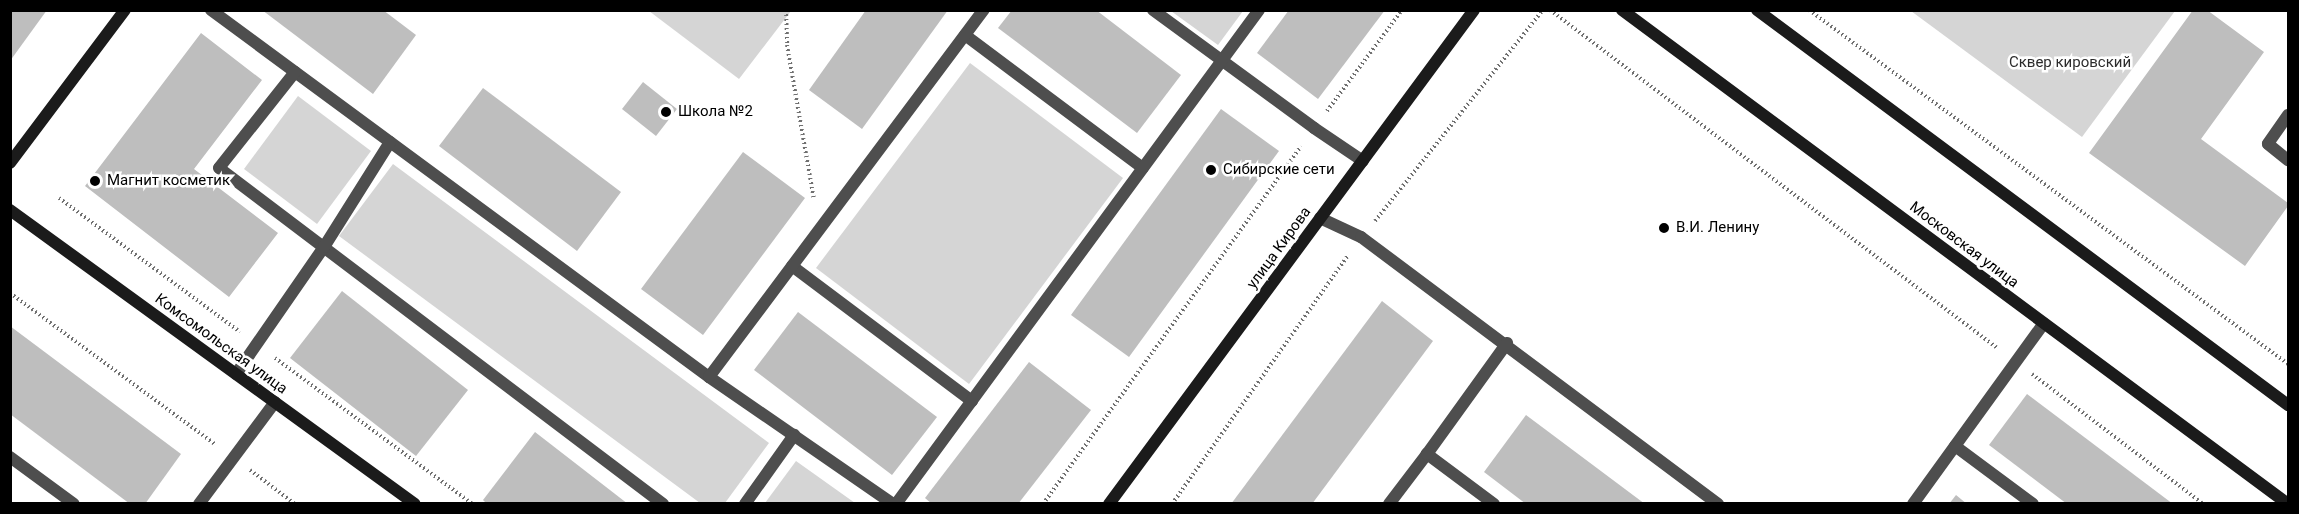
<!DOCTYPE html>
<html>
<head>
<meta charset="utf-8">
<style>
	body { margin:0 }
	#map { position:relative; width:2299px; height:514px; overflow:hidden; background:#fff; font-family:Roboto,sans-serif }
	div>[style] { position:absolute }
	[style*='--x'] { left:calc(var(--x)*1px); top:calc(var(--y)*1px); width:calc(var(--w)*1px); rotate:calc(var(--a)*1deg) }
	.green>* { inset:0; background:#d5d5d5 }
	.building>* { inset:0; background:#bebebe }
	.path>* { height:4px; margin-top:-2px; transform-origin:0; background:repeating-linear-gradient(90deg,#707070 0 1.5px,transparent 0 4.5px) }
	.lane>* { height:12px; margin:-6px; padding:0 6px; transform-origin:6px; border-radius:6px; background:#4e4e4e }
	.secondary>* { height:12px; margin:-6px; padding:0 6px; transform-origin:6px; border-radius:6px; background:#1b1b1b }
	.dots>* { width:16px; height:16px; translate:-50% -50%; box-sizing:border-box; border:3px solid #fff; border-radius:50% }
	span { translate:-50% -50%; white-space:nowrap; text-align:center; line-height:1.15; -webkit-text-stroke:5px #fff; paint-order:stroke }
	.park-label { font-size:15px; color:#2c2c2c }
	.poi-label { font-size:15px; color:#000 }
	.left { translate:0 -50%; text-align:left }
	.street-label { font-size:15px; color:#000 }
	.frame { position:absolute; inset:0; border:12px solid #000; pointer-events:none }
</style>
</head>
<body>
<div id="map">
	<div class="green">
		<div style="clip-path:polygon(649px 11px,791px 11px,739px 79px)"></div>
		<div style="clip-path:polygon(1171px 11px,1243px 11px,1218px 45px)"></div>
		<div style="clip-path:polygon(1911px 11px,2175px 11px,2082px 137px)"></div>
		<div style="clip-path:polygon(970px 63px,1123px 178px,969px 384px,816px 268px)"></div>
		<div style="clip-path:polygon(298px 96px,371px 151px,317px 224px,244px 169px)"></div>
		<div style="clip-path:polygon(393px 164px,769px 443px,725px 503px,700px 503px,339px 236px)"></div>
		<div style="clip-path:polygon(796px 461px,855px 503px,765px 503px)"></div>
	</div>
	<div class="building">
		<div style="clip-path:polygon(10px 10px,47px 10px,10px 61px)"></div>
		<div style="clip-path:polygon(262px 10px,383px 10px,416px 35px,373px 94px)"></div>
		<div style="clip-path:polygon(866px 10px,948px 10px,862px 129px,809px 90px)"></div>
		<div style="clip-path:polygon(1012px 10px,1096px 10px,1181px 75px,1137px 133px,998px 28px)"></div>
		<div style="clip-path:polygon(1289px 10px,1385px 10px,1318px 99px,1257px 53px)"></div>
		<div style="clip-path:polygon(2193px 10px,2207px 10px,2264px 52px,2201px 139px,2288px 203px,2288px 206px,2245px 266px,2089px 153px)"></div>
		<div style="clip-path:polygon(201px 33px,262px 80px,194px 169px,278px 233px,229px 297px,85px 186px)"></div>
		<div style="clip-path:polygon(643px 82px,677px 109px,656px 136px,622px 109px)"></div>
		<div style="clip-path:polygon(483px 88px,621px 192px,577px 251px,439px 146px)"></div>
		<div style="clip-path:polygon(1221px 109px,1279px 151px,1129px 357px,1071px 315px)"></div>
		<div style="clip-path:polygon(743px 152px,805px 198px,703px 335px,641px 289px)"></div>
		<div style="clip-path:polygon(342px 291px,468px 390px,416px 456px,290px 358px)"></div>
		<div style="clip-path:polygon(1382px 301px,1433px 341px,1312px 504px,1231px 504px)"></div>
		<div style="clip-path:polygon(798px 312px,937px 417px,892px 475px,754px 370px)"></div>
		<div style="clip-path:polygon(10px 326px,181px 454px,145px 504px,130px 504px,10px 414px)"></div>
		<div style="clip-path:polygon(1029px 362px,1091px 410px,1018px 504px,932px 504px,925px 498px)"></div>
		<div style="clip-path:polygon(2027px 394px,2173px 504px,2067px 504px,1989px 445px)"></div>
		<div style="clip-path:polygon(1526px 415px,1645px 504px,1526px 504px,1484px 472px)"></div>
		<div style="clip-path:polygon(535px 432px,628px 504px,487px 504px,483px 500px)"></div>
		<div style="clip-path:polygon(1956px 495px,1967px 504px,1949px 504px)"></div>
	</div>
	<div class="path">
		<div style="--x:786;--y:10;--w:35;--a:88"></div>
		<div style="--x:787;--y:45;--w:157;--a:80.1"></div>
		<div style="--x:1550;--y:10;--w:560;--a:37.09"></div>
		<div style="--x:1809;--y:10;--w:596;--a:36.47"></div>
		<div style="--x:1327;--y:111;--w:126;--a:-53.4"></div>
		<div style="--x:59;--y:198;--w:225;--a:36.5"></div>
		<div style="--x:1375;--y:221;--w:270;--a:-51.5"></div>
		<div style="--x:10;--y:293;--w:255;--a:36.4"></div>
		<div style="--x:275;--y:358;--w:245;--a:36.5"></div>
		<div style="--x:2032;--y:374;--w:215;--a:37.2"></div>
		<div style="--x:250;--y:470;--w:56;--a:37.1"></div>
		<div style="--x:1043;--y:504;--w:441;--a:-54.2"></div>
		<div style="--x:1172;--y:504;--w:305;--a:-54.7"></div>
	</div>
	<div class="lane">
		<div style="--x:211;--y:10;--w:619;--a:36.39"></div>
		<div style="--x:709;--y:377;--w:224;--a:34.6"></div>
		<div style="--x:1153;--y:10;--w:200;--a:36.2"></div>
		<div style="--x:1314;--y:128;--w:59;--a:34"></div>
		<div style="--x:965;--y:35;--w:222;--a:36.8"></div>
		<div style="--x:295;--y:72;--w:122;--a:128.4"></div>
		<div style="--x:219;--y:168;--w:557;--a:37.12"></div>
		<div style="--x:2288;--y:115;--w:35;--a:125"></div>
		<div style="--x:2268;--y:144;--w:26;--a:39"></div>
		<div style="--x:1320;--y:218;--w:45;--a:24.9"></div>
		<div style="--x:1361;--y:237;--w:446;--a:36.8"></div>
		<div style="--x:792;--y:266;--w:225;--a:36.9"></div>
		<div style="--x:236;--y:374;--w:155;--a:-55.3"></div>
		<div style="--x:324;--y:247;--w:124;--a:-57.8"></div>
		<div style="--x:709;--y:377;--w:459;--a:-53.2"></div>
		<div style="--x:1955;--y:446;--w:97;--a:36.6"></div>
		<div style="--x:10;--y:457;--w:79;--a:36.3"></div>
		<div style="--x:199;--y:504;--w:127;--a:-53.3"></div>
		<div style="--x:745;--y:504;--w:85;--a:-54.6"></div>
		<div style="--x:896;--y:504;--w:613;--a:-53.69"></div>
		<div style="--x:1389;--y:504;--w:63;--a:-52.8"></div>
		<div style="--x:1494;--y:504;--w:84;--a:-143.3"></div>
		<div style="--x:1427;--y:454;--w:137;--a:-54.2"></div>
		<div style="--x:1913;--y:504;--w:223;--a:-54.1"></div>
	</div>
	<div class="secondary">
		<div style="--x:1622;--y:10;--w:829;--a:36.57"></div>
		<div style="--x:1757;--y:10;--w:662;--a:36.64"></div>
		<div style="--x:10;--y:163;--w:191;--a:-53.1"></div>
		<div style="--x:10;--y:210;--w:500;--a:35.98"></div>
		<div style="--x:1109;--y:504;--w:614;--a:-53.54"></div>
	</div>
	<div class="dots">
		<div style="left:666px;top:112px;background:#000"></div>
		<div style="left:1211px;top:170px;background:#000"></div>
		<div style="left:95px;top:181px;background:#000"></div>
		<div style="left:1664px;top:228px;background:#000"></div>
	</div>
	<div class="park-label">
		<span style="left:2070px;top:63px">Сквер кировский</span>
	</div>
	<div class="poi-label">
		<span class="left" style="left:678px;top:112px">Школа №2</span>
		<span class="left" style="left:1223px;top:170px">Сибирские сети</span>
		<span class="left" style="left:107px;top:181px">Магнит косметик</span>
		<span class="left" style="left:1676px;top:228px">В.И. Ленину</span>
	</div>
	<div class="street-label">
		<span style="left:1964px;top:245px;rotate:37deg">Московская улица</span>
		<span style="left:1279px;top:248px;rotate:-54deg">улица Кирова</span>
		<span style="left:221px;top:344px;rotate:36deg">Комсомольская улица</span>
	</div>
	<div class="frame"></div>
</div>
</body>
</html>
